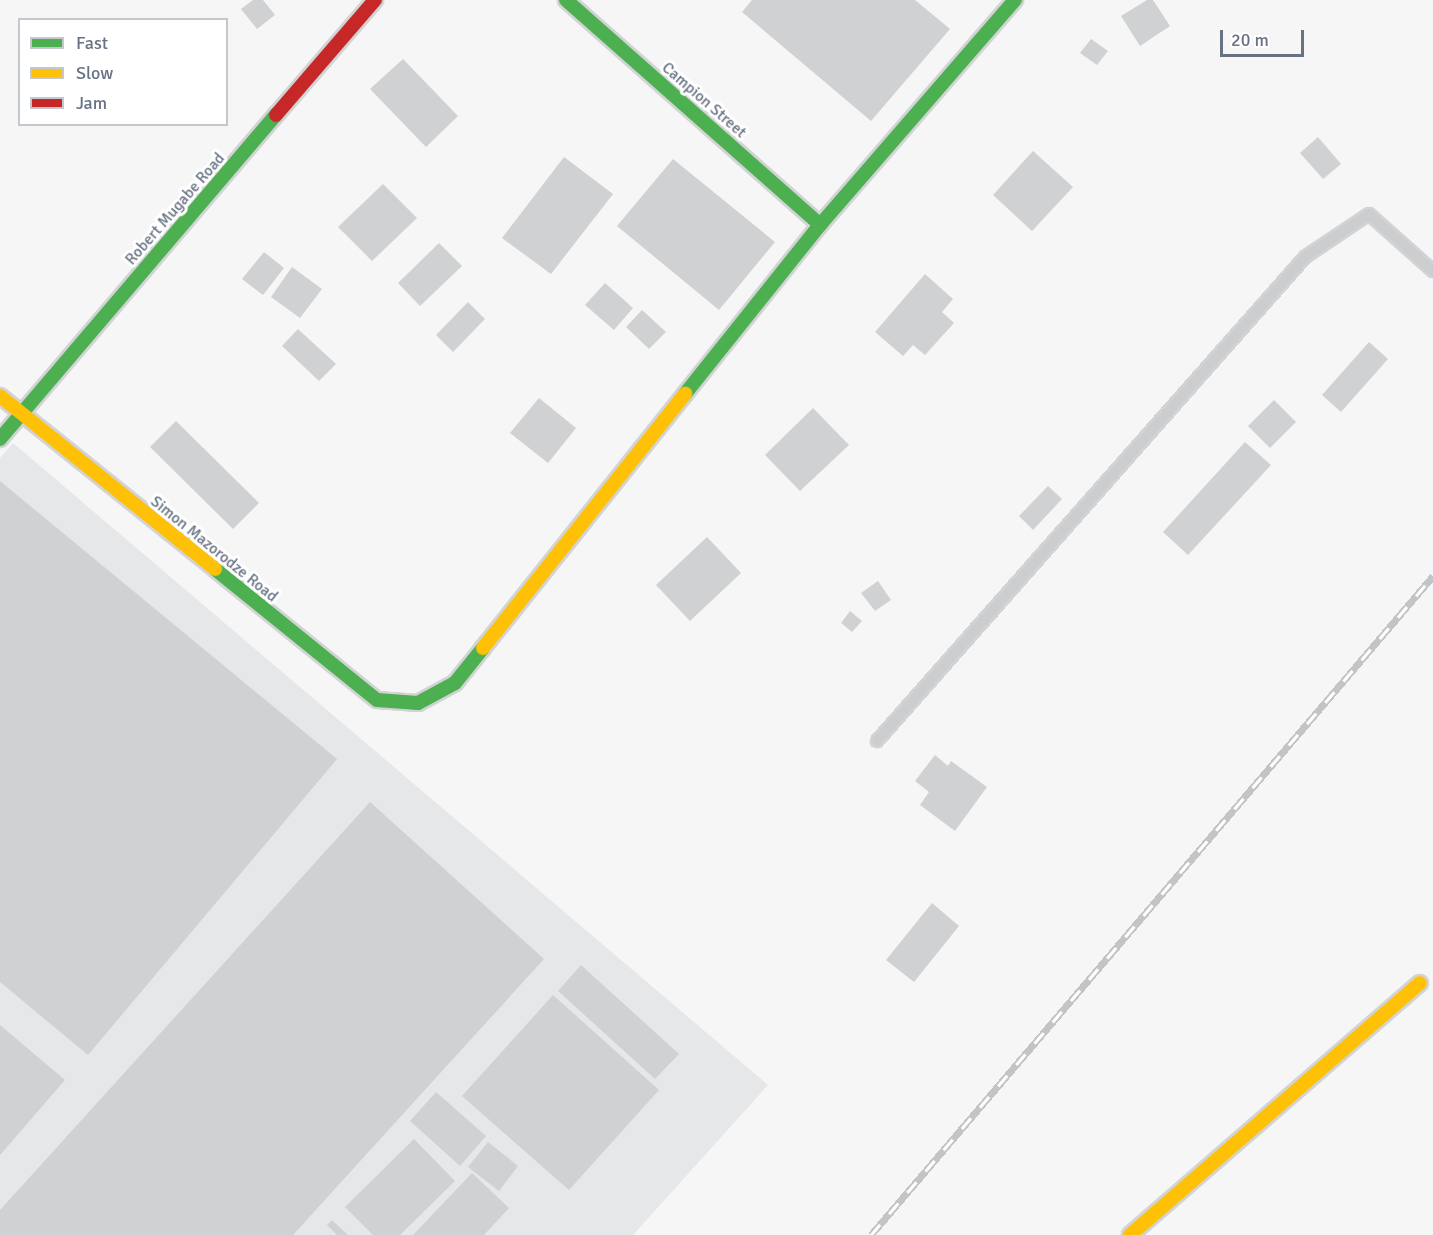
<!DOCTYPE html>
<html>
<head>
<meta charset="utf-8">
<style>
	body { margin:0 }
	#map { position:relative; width:1433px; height:1235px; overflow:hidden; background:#f6f6f6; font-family:Signika,sans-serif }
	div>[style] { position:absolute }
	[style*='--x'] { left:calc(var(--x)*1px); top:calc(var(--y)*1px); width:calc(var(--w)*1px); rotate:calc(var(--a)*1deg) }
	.built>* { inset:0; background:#e6e7e8 }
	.building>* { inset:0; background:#d0d1d2 }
	.roads { filter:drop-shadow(2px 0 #d2d3d4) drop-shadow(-2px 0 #d2d3d4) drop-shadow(0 2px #d2d3d4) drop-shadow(0 -2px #d2d3d4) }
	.lane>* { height:10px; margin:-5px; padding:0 5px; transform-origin:5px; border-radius:5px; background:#cccdcf }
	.fast>* { height:14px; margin:-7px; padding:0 7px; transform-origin:7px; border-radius:7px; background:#4caf50 }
	.slow>* { height:14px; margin:-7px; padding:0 7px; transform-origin:7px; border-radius:7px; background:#ffc107 }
	.jam>* { height:14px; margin:-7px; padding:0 7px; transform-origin:7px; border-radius:7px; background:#c62828 }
	.rail>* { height:7px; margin-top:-3.5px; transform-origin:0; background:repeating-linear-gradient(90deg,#fff 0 14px,#c3c4c5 0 28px); box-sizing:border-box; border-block:2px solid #c3c4c5 }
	span { translate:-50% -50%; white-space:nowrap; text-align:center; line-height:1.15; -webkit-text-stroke:6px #fff; paint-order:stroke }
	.street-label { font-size:16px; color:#687284 }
	.legend { position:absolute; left:18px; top:18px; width:210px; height:108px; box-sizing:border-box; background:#fff; border:2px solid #c3c7ce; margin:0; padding:8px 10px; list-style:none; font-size:18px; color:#687284 }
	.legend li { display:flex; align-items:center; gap:12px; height:30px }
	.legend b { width:30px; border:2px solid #c3c7ce }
	.scale { position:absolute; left:1220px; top:30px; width:84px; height:27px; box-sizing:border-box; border:3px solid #687284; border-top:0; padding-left:8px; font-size:18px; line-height:21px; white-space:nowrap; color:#687284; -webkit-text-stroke:4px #fff; paint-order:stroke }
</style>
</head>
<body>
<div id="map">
	<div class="built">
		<div style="clip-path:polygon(13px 443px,768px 1085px,633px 1235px,0 1235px,0 458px)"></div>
	</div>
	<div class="building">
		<div style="clip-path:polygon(253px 0,263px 0,275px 15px,257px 29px,241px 9px)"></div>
		<div style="clip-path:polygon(752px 0,915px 0,950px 29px,871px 121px,742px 12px)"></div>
		<div style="clip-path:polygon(1147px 0,1153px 0,1170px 26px,1140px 46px,1121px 16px)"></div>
		<div style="clip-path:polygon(1091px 39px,1108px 51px,1097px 65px,1080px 53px)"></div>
		<div style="clip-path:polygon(403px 59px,458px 116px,426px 147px,370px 89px)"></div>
		<div style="clip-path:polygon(1318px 137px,1341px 164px,1323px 179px,1300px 153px)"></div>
		<div style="clip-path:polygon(1033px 151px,1073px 187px,1032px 231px,993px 195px)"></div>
		<div style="clip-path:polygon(564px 157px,613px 194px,551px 274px,502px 238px)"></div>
		<div style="clip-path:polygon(673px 159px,775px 242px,719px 310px,617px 226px)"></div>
		<div style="clip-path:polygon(383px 184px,417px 218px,372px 261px,338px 227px)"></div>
		<div style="clip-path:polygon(439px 243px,462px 266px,420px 306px,398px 283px)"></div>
		<div style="clip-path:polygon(264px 252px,284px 268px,263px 295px,242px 279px)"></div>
		<div style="clip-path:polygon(292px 267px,322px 289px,300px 318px,271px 297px)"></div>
		<div style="clip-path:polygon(925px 274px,953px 299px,942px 312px,954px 323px,925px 355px,913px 345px,903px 356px,875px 332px)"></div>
		<div style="clip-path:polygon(605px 283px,633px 308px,614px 330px,585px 305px)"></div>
		<div style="clip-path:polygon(468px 302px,485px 319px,453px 352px,436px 335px)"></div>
		<div style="clip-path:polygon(642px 310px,666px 332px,649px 349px,626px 327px)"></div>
		<div style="clip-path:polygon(298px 329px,336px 364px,319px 381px,282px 346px)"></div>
		<div style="clip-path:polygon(1369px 342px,1388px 359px,1341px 412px,1322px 395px)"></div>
		<div style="clip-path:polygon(539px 398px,576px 428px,548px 463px,510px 433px)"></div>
		<div style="clip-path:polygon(1274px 400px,1296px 422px,1270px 448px,1248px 426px)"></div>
		<div style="clip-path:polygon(813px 408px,849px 445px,800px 491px,765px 455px)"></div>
		<div style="clip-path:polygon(176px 421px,259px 503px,233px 529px,150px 447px)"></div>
		<div style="clip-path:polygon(1245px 442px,1271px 465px,1188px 555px,1163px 532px)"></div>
		<div style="clip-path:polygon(0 481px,337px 759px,88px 1055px,0 982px)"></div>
		<div style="clip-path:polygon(1048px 486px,1062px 499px,1033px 530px,1019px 516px)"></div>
		<div style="clip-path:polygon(707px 537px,741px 573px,690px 621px,656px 585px)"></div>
		<div style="clip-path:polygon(878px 581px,891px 600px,875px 611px,861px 593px)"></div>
		<div style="clip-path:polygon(850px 611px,862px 621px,852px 632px,841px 623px)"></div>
		<div style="clip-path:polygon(935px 755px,948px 766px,951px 761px,987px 787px,955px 831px,920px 805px,929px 792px,915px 781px)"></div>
		<div style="clip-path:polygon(370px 802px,544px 959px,293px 1235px,0 1235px,0 1210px)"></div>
		<div style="clip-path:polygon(932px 903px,959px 926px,914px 982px,886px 960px)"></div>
		<div style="clip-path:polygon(581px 965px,679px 1054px,655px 1079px,558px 991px)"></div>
		<div style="clip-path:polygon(553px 995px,659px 1090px,569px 1190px,462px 1096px)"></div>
		<div style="clip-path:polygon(0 1025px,65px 1080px,0 1155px)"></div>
		<div style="clip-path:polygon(436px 1092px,486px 1136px,460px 1166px,410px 1121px)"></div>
		<div style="clip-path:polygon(414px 1139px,455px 1181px,400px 1235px,373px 1235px,345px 1207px)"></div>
		<div style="clip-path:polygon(488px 1142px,518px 1166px,499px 1191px,468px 1167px)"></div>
		<div style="clip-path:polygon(472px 1173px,509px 1208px,484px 1235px,413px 1235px)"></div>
		<div style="clip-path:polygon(332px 1220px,348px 1235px,337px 1235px,327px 1225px)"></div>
	</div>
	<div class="roads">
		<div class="lane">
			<div style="--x:877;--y:741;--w:646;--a:-48.51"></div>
			<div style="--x:1305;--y:257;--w:77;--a:-33.9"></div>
			<div style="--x:1369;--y:214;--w:86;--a:41.7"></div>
		</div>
		<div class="fast">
			<div style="--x:566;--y:0;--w:339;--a:41.5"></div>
			<div style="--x:685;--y:394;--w:216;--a:-51.4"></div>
			<div style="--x:820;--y:225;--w:298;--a:-49.1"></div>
			<div style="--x:0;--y:439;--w:426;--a:-49.6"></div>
			<div style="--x:215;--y:569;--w:208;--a:39"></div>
			<div style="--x:377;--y:700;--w:41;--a:4.2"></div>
			<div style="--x:418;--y:703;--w:42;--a:-28.4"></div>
			<div style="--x:455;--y:683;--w:45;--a:-51.3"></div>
		</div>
		<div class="slow">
			<div style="--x:0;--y:396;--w:276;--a:38.8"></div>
			<div style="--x:483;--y:648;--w:325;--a:-51.5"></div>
			<div style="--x:1130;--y:1235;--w:384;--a:-41"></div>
		</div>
		<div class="jam">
			<div style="--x:276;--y:115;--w:152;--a:-49.3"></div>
		</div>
	</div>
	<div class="rail">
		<div style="--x:871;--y:1235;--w:866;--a:-49.54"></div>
	</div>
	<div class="street-label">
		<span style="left:704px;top:100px;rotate:41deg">Campion Street</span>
		<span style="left:175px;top:209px;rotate:-49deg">Robert Mugabe Road</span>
		<span style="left:214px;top:549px;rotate:39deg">Simon Mazorodze Road</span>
	</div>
	<ul class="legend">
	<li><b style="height:8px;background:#4caf50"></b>Fast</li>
	<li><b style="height:8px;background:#ffc107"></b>Slow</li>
	<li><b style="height:8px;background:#c62828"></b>Jam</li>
	</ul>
	<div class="scale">20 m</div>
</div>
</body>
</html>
